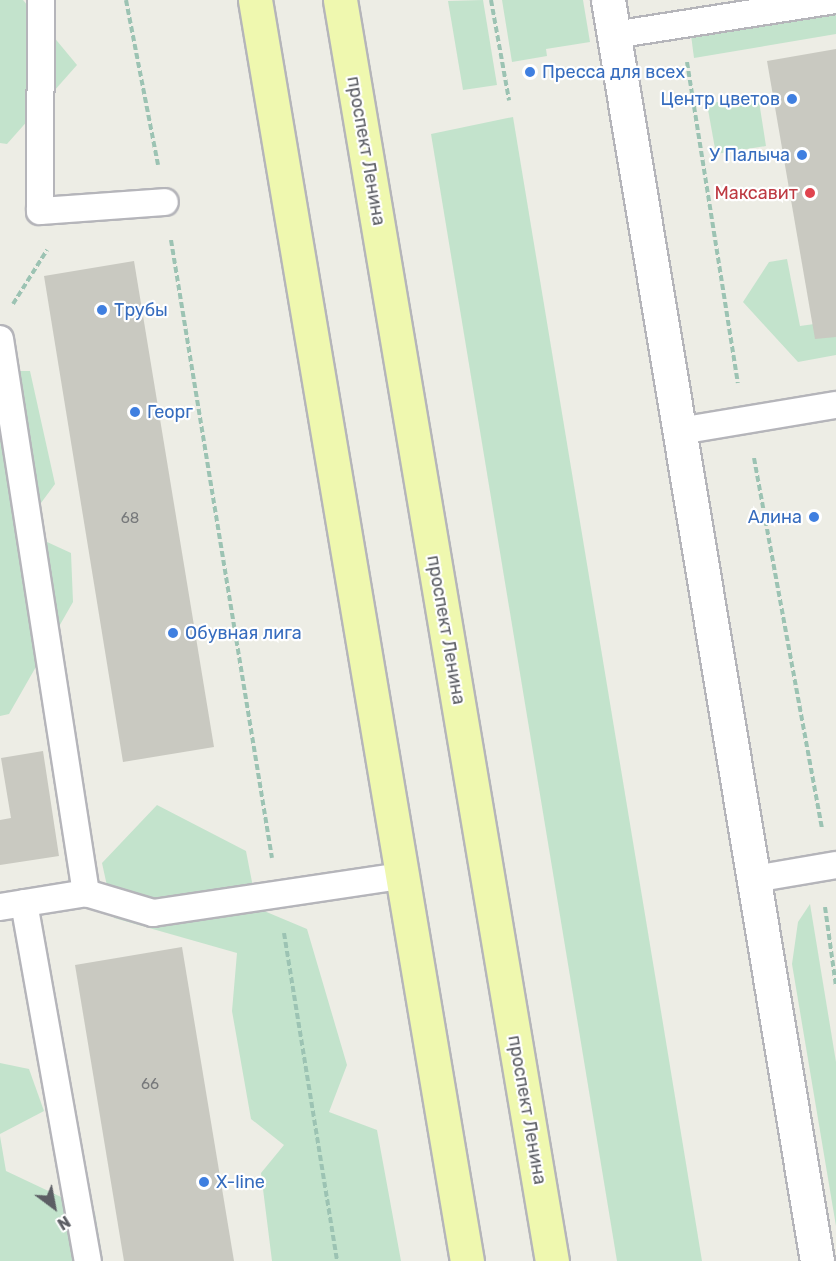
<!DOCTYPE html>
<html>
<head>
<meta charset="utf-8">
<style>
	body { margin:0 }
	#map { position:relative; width:836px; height:1261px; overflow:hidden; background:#edede5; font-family:Rubik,sans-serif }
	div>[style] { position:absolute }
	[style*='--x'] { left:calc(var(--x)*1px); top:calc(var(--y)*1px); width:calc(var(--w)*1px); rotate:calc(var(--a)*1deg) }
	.green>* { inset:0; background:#c3e3cc }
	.building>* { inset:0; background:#c9c9c1 }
	.path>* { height:4px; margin-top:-2px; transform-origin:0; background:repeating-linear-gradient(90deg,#9cc3b3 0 6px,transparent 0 9px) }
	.roads { filter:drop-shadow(2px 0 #b5b5ba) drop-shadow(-2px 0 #b5b5ba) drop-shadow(0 2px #b5b5ba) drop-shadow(0 -2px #b5b5ba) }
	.lane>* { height:26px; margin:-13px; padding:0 13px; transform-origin:13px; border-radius:13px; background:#fff }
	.street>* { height:33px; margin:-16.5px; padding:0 16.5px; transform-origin:16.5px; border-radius:16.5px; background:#fff }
	.primary>* { height:33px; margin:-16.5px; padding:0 16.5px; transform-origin:16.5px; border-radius:16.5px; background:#eff8af }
	.dots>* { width:16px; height:16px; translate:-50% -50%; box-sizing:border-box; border:3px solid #fff; border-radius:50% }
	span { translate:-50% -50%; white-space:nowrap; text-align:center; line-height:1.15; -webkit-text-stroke:4.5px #fff; paint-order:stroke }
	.number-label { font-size:15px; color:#77797b }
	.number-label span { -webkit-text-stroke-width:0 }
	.shop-label { font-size:18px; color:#366cbe }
	.left { translate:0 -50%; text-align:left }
	.right { translate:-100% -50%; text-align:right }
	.street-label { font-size:18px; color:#5c5e64 }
	.health-label { font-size:18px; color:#be3a42 }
	.north { position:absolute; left:24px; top:1177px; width:60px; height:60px; -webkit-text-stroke:4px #fff; paint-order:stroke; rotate:148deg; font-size:16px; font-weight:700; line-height:24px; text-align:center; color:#5c5e64 }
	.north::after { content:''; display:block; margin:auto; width:21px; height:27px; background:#5c5e64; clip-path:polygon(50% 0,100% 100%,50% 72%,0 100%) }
</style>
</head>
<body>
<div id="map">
	<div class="green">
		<div style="clip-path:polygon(0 0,23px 0,77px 65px,7px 144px,0 143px)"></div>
		<div style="clip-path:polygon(483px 0,497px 85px,463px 90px,448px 1px)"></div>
		<div style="clip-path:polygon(502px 0,583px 0,590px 42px,546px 49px,547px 56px,512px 62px)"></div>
		<div style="clip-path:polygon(836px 12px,836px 34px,694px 58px,691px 35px)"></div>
		<div style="clip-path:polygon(758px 95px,766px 146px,716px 154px,707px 104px)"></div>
		<div style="clip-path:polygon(513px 117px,657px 987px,702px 1261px,617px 1261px,431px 134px)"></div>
		<div style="clip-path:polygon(787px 259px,800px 326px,836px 321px,836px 355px,798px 362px,743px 302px,769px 262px)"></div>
		<div style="clip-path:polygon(0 371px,30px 371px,55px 484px,21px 530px,71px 553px,73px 602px,9px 714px,0 716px)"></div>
		<div style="clip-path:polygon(157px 805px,246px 851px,257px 908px,307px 929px,347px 1065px,329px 1112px,377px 1130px,401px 1261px,272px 1261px,261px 1173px,284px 1145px,251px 1119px,232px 1011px,237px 953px,114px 918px,102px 863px)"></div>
		<div style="clip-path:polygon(810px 904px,836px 1062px,836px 1226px,792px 964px,798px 922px)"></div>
		<div style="clip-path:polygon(0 1063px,29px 1069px,44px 1111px,0 1134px)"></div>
		<div style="clip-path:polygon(0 1136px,6px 1171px,95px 1213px,103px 1261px,0 1261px)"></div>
	</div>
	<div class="building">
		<div style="clip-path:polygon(836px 49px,836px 337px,815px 339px,767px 61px)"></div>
		<div style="clip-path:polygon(134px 261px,214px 747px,123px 762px,44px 276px)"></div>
		<div style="clip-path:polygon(43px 751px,59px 856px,0 865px,0 820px,11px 818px,1px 758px)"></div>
		<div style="clip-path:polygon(182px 947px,234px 1261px,124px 1261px,75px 965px)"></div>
	</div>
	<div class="path">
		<div style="--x:126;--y:0;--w:168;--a:79"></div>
		<div style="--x:491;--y:0;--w:102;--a:79.8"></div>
		<div style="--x:687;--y:62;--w:325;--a:81"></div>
		<div style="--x:171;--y:240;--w:626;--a:80.72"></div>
		<div style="--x:13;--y:304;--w:64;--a:-57.8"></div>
		<div style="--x:754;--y:458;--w:376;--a:79.6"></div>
		<div style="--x:825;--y:907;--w:80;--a:82.1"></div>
		<div style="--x:284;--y:933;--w:332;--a:80.8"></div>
	</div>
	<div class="roads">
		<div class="lane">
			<div style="--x:41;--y:0;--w:211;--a:90.3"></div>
			<div style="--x:40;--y:211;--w:125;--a:-4.1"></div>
			<div style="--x:614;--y:35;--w:225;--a:-9"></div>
			<div style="--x:0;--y:339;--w:561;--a:81.18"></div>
			<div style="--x:680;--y:431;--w:158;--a:-9.5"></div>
			<div style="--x:754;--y:879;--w:83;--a:-9.7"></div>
			<div style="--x:24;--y:903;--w:364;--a:79.9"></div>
			<div style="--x:0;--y:907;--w:87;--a:-9.2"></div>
			<div style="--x:86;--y:893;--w:70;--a:16.6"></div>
			<div style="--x:153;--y:913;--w:252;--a:-8.5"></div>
		</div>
		<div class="street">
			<div style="--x:608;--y:0;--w:1278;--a:80.59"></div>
		</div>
		<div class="primary">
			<div style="--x:255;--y:0;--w:1279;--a:80.46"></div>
			<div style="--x:340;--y:0;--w:1279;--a:80.46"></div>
		</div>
	</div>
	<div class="dots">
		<div style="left:530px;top:72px;background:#3f7fe0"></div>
		<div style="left:792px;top:99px;background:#3f7fe0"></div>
		<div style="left:802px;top:155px;background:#3f7fe0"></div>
		<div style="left:810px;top:193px;background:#e0444e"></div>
		<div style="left:102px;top:310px;background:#3f7fe0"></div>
		<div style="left:135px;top:412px;background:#3f7fe0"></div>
		<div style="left:814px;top:517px;background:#3f7fe0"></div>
		<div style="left:173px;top:633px;background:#3f7fe0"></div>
		<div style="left:204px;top:1182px;background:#3f7fe0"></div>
	</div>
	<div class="number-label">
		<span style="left:130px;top:519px">68</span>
		<span style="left:150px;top:1085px">66</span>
	</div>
	<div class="shop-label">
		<span class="left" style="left:542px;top:72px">Пресса для всех</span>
		<span class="right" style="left:780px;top:99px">Центр цветов</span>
		<span class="right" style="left:790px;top:155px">У Палыча</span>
		<span class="left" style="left:114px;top:310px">Трубы</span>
		<span class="left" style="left:147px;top:412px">Георг</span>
		<span class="right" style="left:802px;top:517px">Алина</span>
		<span class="left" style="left:185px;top:633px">Обувная лига</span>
		<span class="left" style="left:216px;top:1182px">X-line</span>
	</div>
	<div class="street-label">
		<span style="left:366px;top:151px;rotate:80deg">проспект Ленина</span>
		<span style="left:446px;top:630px;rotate:80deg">проспект Ленина</span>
		<span style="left:527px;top:1110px;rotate:80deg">проспект Ленина</span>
	</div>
	<div class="health-label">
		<span class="right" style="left:798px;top:193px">Максавит</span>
	</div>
	<div class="north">N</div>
</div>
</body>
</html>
